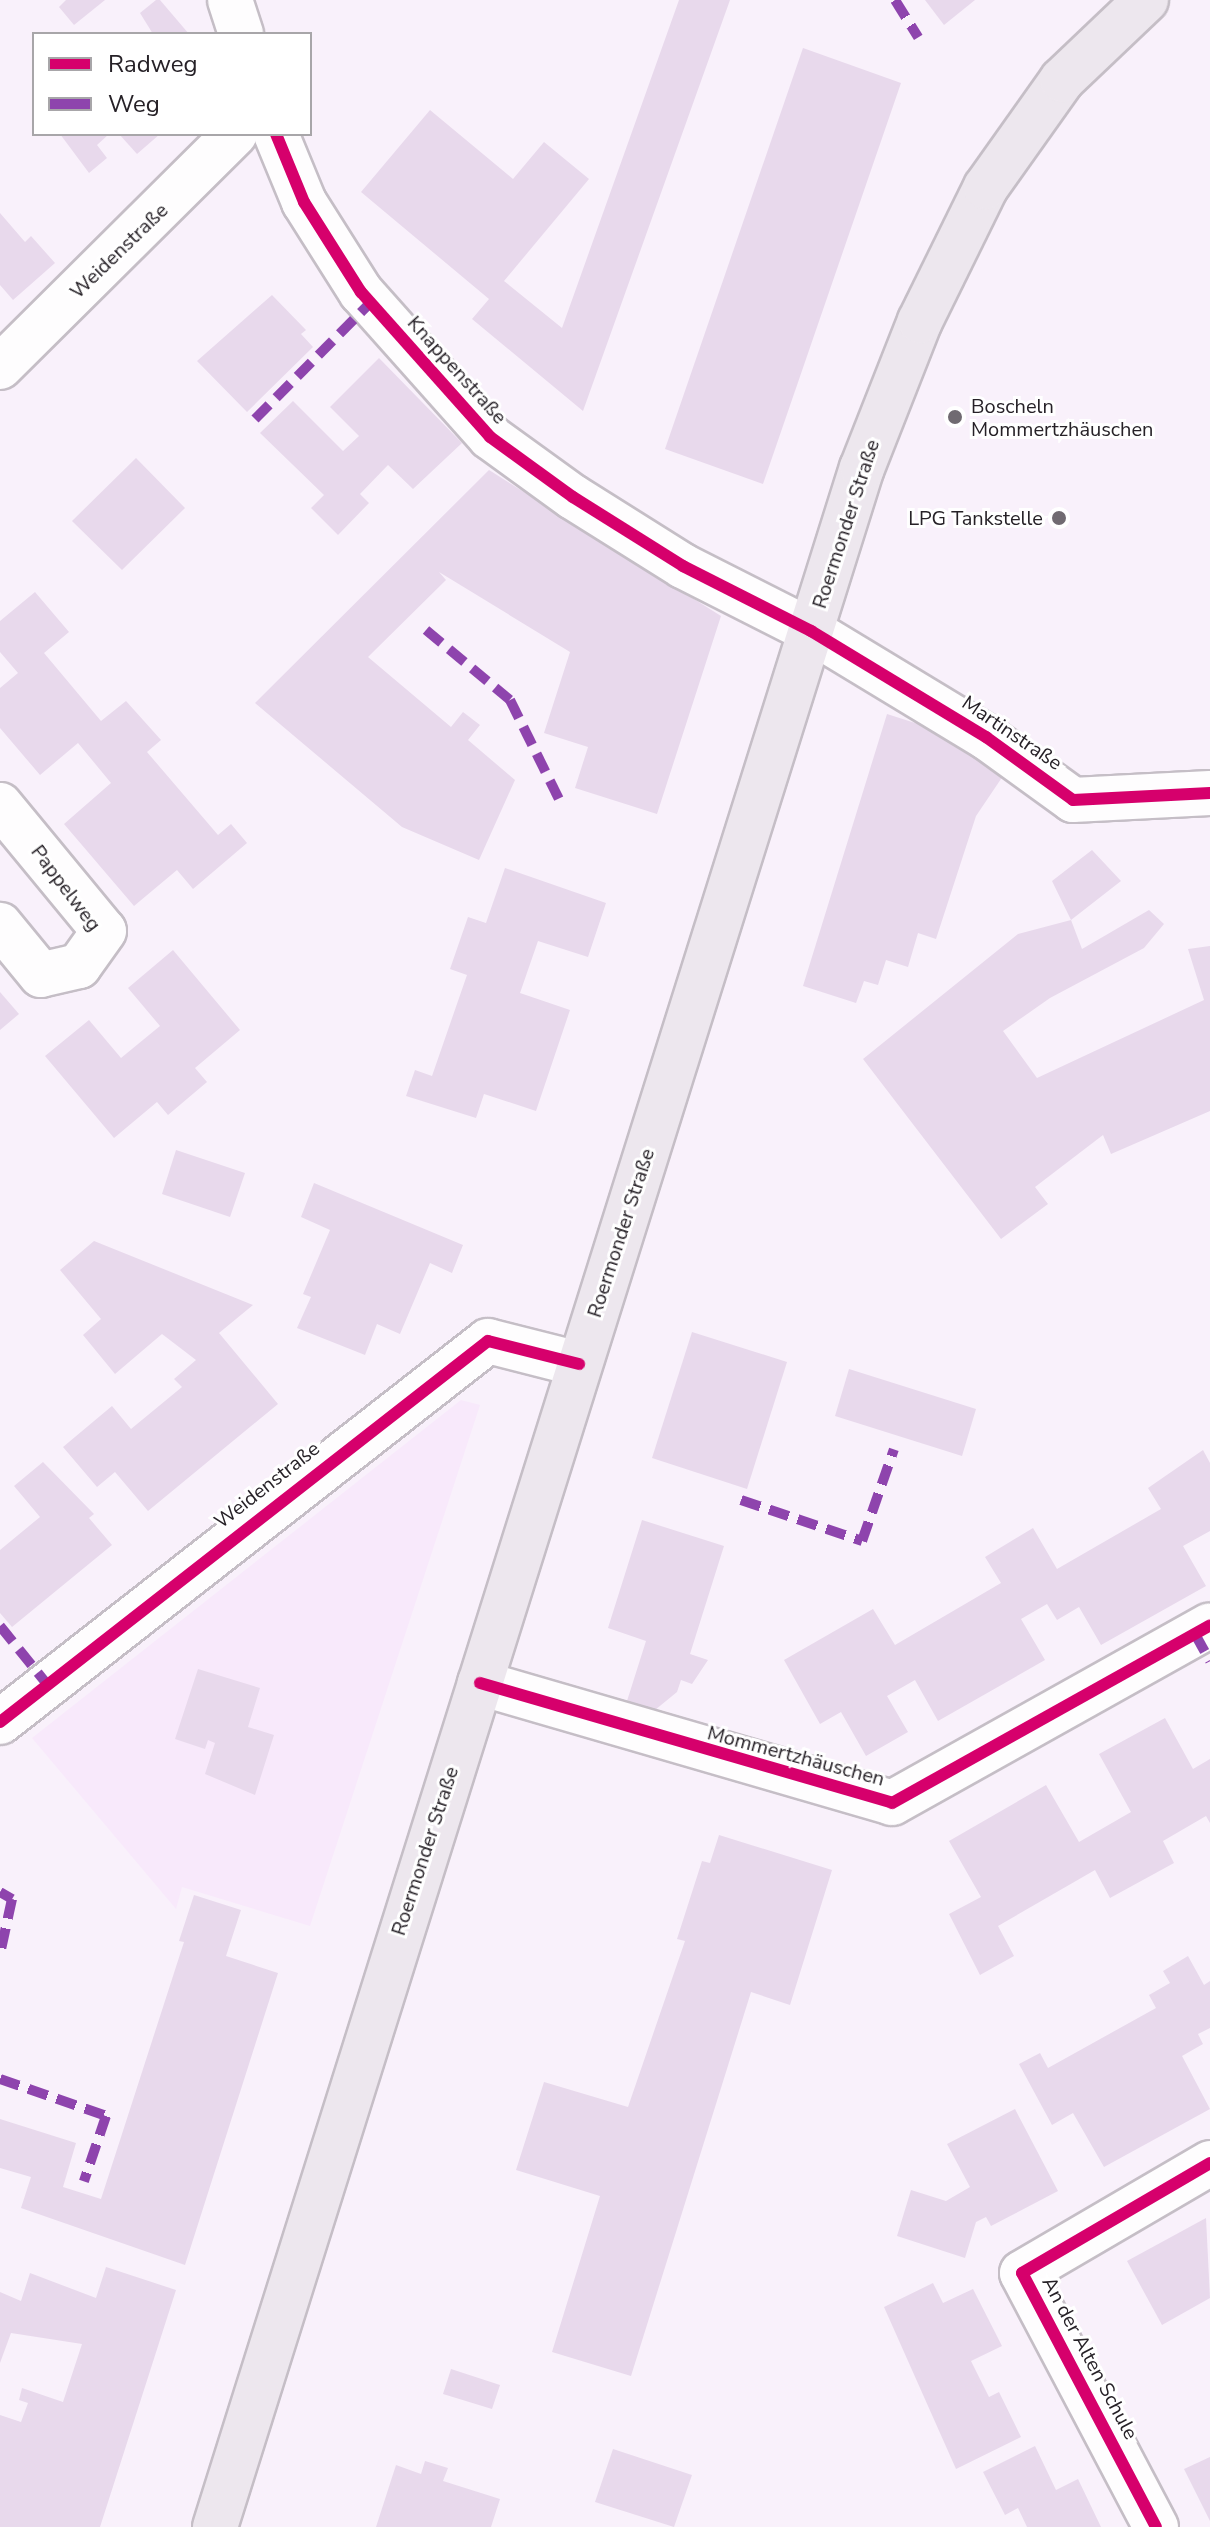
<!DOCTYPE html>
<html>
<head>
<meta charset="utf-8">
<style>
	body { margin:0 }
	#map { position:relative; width:1210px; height:2527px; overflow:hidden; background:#f9f1fb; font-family:"Nunito Sans",sans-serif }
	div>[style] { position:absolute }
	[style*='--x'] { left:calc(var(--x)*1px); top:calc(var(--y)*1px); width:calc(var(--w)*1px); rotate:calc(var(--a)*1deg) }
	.built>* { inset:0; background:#f8e9fb }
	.building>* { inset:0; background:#e8d9ec }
	.roads { filter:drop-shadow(2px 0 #c5bec6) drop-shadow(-2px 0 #c5bec6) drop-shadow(0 2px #c5bec6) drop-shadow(0 -2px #c5bec6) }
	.minor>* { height:44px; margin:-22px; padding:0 22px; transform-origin:22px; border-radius:22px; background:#fefdfe }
	.major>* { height:44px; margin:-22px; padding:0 22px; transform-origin:22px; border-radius:22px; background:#ede7ee }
	.quiet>* { height:10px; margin-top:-5px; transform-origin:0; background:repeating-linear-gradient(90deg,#8e44ad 0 20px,transparent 0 30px) }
	.cycleway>* { height:12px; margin:-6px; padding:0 6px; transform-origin:6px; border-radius:6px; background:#d6006c }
	.dots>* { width:22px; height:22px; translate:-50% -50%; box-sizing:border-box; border:4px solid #fff; border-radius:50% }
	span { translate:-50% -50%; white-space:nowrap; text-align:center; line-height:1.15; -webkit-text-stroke:6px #fff; paint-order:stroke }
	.street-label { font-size:20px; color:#262127 }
	.poi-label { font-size:20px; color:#262127 }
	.left { translate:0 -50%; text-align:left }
	.right { translate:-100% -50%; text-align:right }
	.legend { position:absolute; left:32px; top:32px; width:280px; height:104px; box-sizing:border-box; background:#fff; border:2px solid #a8a6a9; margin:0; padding:10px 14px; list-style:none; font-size:24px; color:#262127 }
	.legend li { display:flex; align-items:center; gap:16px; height:40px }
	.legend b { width:40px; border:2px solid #a8a6a9 }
</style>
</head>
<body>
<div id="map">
	<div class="built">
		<div style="clip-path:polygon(461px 1400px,480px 1405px,310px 1926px,182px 1887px,176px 1909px,32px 1738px)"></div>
	</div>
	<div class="building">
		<div style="clip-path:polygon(66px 0,105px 0,74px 25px,59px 7px)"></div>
		<div style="clip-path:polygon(156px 0,160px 0,189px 34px,153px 34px,140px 13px)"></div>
		<div style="clip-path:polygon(679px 0,730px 0,583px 411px,472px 319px,489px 299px,361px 192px,430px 110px,513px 179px,544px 142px,589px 179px,504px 281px,562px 328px)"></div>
		<div style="clip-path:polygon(925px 0,975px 0,944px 25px)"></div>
		<div style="clip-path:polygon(803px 48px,901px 83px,763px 484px,665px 449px)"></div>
		<div style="clip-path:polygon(60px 134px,109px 134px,97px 145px,107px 158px,89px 173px)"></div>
		<div style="clip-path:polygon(119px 134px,160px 134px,137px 154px)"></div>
		<div style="clip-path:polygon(0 213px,25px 242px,31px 236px,55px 263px,13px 300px,0 285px)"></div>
		<div style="clip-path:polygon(272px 295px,306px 330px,301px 334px,313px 347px,247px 412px,197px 361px)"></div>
		<div style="clip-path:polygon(379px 358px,462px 443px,413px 489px,388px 465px,360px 494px,369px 503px,338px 535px,311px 508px,324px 495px,260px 433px,293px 401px,343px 451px,359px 436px,330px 407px)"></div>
		<div style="clip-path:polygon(136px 458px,185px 508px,122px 570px,72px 521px)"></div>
		<div style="clip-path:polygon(489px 470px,721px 616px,657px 814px,575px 788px,588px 747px,544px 733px,570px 652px,439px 572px,446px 580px,368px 657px,451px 727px,463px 712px,480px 725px,468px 740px,515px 780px,479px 860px,402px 827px,255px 703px)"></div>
		<div style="clip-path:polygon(35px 592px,69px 632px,44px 653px,101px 721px,126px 701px,161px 740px,147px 752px,218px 835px,231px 824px,247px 843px,193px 889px,177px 870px,134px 906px,64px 824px,111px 783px,78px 743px,40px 775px,0 728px,0 688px,18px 673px,0 652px,0 621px)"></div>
		<div style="clip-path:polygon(887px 714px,937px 730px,1003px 776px,976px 816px,936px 939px,918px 933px,908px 967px,886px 960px,878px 985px,864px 981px,856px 1003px,803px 986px)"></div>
		<div style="clip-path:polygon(1092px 850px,1121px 881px,1071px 920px,1082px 949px,1149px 910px,1164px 924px,1144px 948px,1050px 998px,1003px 1031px,1037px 1078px,1204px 1000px,1188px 949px,1210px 946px,1210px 1111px,1111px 1154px,1103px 1135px,1035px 1187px,1048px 1204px,1001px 1239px,863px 1059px,1018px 934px,1071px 920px,1052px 881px)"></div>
		<div style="clip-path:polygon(505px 868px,606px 903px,588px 957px,538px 941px,520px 993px,570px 1010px,536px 1111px,484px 1094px,476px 1118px,406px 1096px,415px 1070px,432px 1076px,467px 975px,450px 969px,468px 917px,486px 923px)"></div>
		<div style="clip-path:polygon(173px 950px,240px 1030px,195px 1068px,207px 1082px,168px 1115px,157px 1102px,114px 1138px,45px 1056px,89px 1020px,121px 1058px,160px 1026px,128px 988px)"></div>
		<div style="clip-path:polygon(0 992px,19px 1014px,0 1030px)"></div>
		<div style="clip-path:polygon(176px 1150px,245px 1173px,230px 1217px,162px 1194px)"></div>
		<div style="clip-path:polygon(314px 1183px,463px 1245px,452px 1273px,430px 1263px,400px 1334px,377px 1324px,365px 1355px,297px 1328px,311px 1297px,303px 1294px,330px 1230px,301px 1217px)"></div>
		<div style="clip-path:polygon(94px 1241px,253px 1305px,219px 1333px,278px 1404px,148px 1511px,115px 1472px,97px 1487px,63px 1447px,112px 1406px,131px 1429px,182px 1387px,174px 1379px,196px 1360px,162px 1334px,115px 1374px,83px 1335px,101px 1319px,60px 1270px)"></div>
		<div style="clip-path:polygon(692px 1332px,787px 1362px,747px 1489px,652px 1458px)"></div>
		<div style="clip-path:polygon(849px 1369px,976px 1409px,962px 1456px,835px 1416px)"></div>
		<div style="clip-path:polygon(1203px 1450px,1210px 1463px,1210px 1531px,1183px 1546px,1206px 1586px,1101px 1645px,1079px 1607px,1057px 1620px,1047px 1604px,1021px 1619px,1045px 1660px,938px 1721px,915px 1680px,887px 1696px,908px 1732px,866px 1756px,841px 1712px,820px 1724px,784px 1660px,873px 1609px,895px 1645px,1001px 1583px,985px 1557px,1033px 1528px,1057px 1569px,1161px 1509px,1148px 1488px)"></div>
		<div style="clip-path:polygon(43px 1462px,94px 1514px,89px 1518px,112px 1545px,12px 1627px,0 1613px,0 1550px,40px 1517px,14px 1486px)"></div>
		<div style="clip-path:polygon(642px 1520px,724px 1546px,690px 1654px,708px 1660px,692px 1684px,681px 1680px,677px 1692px,655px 1710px,627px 1701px,646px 1641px,608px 1628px)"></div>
		<div style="clip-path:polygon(198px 1669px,260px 1688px,248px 1727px,274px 1735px,255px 1795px,205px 1774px,215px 1743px,208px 1740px,205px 1749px,175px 1739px)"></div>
		<div style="clip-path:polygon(1165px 1718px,1193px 1769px,1210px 1759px,1210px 1823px,1206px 1816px,1163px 1841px,1174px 1863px,1110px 1898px,1095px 1870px,998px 1926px,1014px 1956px,980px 1975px,949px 1914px,981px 1897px,949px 1841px,1046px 1785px,1079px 1842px,1131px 1812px,1099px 1754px)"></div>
		<div style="clip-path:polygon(719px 1835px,832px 1870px,790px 2005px,751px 1992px,631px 2376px,552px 2352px,600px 2196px,516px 2170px,544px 2082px,628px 2107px,685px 1941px,677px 1939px,702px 1861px,710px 1863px)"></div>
		<div style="clip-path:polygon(194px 1895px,241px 1910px,226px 1956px,278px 1973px,185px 2265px,21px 2208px,31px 2177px,0 2168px,0 2119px,76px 2143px,63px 2187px,101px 2199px,184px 1942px,179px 1941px)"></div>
		<div style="clip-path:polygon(1188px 1956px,1204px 1985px,1210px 1981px,1210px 2028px,1198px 2034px,1203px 2044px,1182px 2056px,1210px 2109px,1104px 2167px,1073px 2113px,1052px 2125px,1019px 2064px,1040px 2053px,1048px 2068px,1156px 2008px,1149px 1995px,1170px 1983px,1163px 1971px)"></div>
		<div style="clip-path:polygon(1015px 2109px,1058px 2191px,991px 2226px,986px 2217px,976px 2222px,965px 2258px,897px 2236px,911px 2190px,946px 2201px,970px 2187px,947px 2144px)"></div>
		<div style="clip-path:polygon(1206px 2218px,1210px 2298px,1162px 2325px,1127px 2261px)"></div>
		<div style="clip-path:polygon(106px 2267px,176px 2290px,100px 2527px,0 2527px,0 2415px,21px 2422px,28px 2403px,19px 2400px,22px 2388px,63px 2402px,82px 2344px,11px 2333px,0 2363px,0 2292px,21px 2301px,30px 2273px,96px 2298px)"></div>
		<div style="clip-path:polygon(933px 2283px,943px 2303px,973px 2289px,1002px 2346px,971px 2361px,989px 2397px,999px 2392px,1021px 2437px,956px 2469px,884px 2307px)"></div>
		<div style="clip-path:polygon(451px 2369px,500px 2385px,492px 2409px,443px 2394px)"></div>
		<div style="clip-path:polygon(1035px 2446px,1056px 2490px,1078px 2479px,1101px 2527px,1027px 2527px,1018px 2508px,1005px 2515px,983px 2472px)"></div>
		<div style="clip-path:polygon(613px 2449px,692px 2475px,674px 2527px,595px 2502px)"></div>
		<div style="clip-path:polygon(1210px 2457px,1210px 2521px,1184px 2469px)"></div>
		<div style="clip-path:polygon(425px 2461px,448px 2468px,443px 2481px,500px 2499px,491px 2527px,376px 2527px,396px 2465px,421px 2474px)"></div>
	</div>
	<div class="roads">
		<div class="minor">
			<div style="--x:230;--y:0;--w:36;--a:72"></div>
			<div style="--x:276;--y:134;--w:74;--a:67.6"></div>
			<div style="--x:304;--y:202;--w:107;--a:57.7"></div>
			<div style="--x:361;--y:292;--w:194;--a:48.3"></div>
			<div style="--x:490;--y:437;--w:102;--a:35.9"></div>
			<div style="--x:573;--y:497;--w:130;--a:32.1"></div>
			<div style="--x:683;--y:566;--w:144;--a:26.9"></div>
			<div style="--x:811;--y:631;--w:205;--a:31.2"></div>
			<div style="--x:986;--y:737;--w:107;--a:35.9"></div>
			<div style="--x:1073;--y:800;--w:137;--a:-2.9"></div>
			<div style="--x:0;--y:367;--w:331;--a:-44.8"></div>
			<div style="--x:0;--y:805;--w:163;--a:50.5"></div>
			<div style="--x:104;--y:931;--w:43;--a:125.5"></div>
			<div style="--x:79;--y:966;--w:39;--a:167"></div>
			<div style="--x:41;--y:975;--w:65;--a:-129.4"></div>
			<div style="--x:480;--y:1683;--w:429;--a:16.2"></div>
			<div style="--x:892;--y:1803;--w:364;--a:-29.2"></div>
			<div style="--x:0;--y:1722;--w:619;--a:-37.98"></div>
			<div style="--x:488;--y:1341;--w:94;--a:14.2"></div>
			<div style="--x:1156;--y:2527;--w:287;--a:-117.8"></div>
			<div style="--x:1022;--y:2273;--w:218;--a:-30.3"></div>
		</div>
		<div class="major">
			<div style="--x:215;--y:2527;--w:2158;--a:-72.56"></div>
			<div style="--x:862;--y:468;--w:158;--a:-68.5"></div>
			<div style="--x:920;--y:321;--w:149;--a:-63.8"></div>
			<div style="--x:986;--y:187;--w:131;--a:-54.6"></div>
			<div style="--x:1062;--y:80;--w:116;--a:-43.6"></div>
		</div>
	</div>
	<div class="quiet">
		<div style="--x:895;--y:0;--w:44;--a:58.1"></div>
		<div style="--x:255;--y:419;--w:163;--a:-45.2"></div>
		<div style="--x:426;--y:630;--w:109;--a:39.8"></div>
		<div style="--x:510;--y:700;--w:110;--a:63.7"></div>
		<div style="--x:741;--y:1500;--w:128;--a:18.7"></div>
		<div style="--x:862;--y:1541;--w:97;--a:-70.8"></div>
		<div style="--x:0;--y:1626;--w:75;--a:51"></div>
		<div style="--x:1195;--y:1634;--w:31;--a:61"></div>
		<div style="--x:0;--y:1892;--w:14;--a:30"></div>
		<div style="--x:12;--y:1899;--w:56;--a:102.3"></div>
		<div style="--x:0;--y:2079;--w:112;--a:19.2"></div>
		<div style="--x:106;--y:2116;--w:69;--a:108.7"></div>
	</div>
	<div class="cycleway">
		<div style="--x:276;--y:134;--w:74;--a:67.6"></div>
		<div style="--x:304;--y:202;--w:107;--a:57.7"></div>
		<div style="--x:361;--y:292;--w:194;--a:48.3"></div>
		<div style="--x:490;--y:437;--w:102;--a:35.9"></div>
		<div style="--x:573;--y:497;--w:130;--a:32.1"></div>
		<div style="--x:683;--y:566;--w:144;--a:26.9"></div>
		<div style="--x:811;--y:631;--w:205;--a:31.2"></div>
		<div style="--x:986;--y:737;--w:107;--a:35.9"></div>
		<div style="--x:1073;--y:800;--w:137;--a:-2.9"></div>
		<div style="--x:480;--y:1683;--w:429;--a:16.2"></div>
		<div style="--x:892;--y:1803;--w:364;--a:-29.2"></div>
		<div style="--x:0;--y:1722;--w:619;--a:-37.98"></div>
		<div style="--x:488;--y:1341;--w:94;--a:14.2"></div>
		<div style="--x:1156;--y:2527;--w:287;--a:-117.8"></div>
		<div style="--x:1022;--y:2273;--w:218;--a:-30.3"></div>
	</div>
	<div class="dots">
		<div style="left:955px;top:417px;background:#706a71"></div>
		<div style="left:1059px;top:518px;background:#706a71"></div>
	</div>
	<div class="street-label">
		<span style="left:119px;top:251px;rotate:-44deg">Weidenstraße</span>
		<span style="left:457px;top:370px;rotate:48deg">Knappenstraße</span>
		<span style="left:846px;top:524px;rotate:-72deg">Roermonder Straße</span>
		<span style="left:1012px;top:733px;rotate:34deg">Martinstraße</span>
		<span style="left:66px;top:888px;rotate:53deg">Pappelweg</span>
		<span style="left:621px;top:1233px;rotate:-72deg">Roermonder Straße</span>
		<span style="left:267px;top:1485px;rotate:-38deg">Weidenstraße</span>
		<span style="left:796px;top:1756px;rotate:15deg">Mommertzhäuschen</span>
		<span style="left:425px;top:1851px;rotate:-72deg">Roermonder Straße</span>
		<span style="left:1090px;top:2358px;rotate:62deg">An der Alten Schule</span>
	</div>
	<div class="poi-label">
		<span class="left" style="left:971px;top:418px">Boscheln<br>Mommertzhäuschen</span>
		<span class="right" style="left:1043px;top:518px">LPG Tankstelle</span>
	</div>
	<ul class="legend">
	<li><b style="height:10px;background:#d6006c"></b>Radweg</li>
	<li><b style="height:10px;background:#8e44ad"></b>Weg</li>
	</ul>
</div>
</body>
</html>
